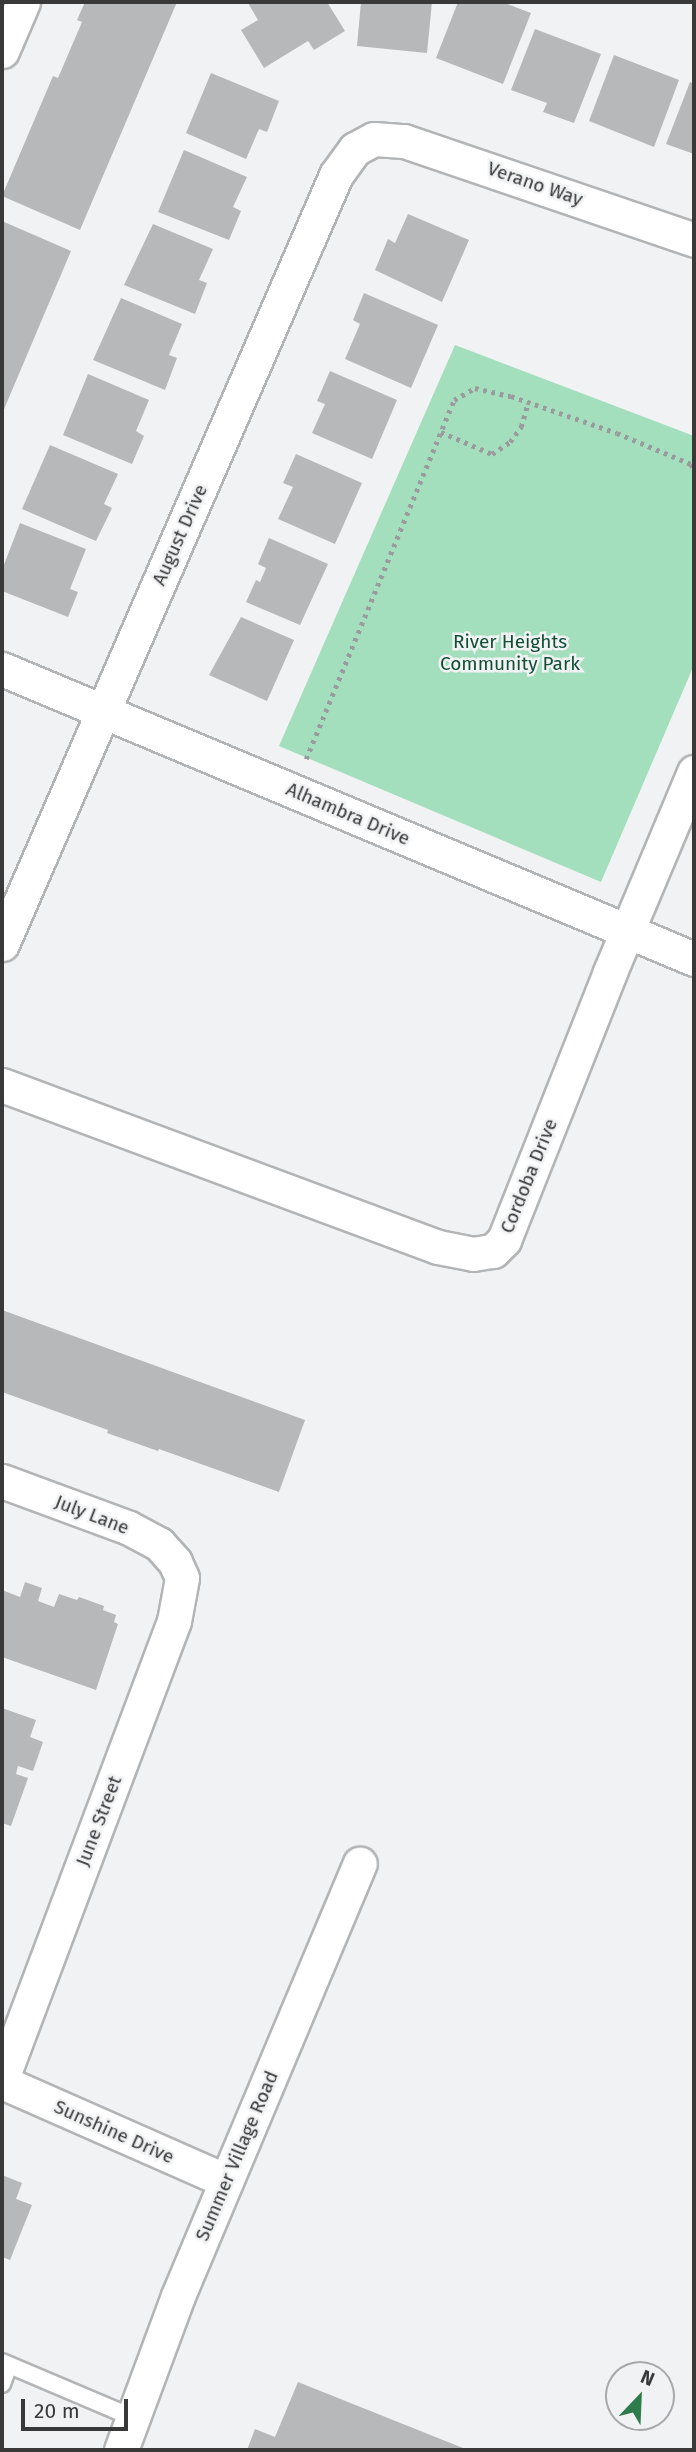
<!DOCTYPE html>
<html>
<head>
<meta charset="utf-8">
<style>
	body { margin:0 }
	#map { position:relative; width:696px; height:2452px; overflow:hidden; background:#f1f2f3; font-family:"Fira Sans",sans-serif }
	div>[style] { position:absolute }
	[style*='--x'] { left:calc(var(--x)*1px); top:calc(var(--y)*1px); width:calc(var(--w)*1px); rotate:calc(var(--a)*1deg) }
	.green>* { inset:0; background:#a3debd }
	.building>* { inset:0; background:#b7b8b9 }
	.path>* { height:4.5px; margin-top:-2.25px; transform-origin:0; background:repeating-linear-gradient(90deg,#9a9b9c 0 3.5px,transparent 0 8.5px) }
	.roads { filter:drop-shadow(2px 0 #b3b4b5) drop-shadow(-2px 0 #b3b4b5) drop-shadow(0 2px #b3b4b5) drop-shadow(0 -2px #b3b4b5) }
	.service>* { height:16px; margin:-8px; padding:0 8px; transform-origin:8px; border-radius:8px; background:#fff }
	.minor>* { height:33px; margin:-16.5px; padding:0 16.5px; transform-origin:16.5px; border-radius:16.5px; background:#fff }
	span { translate:-50% -50%; white-space:nowrap; text-align:center; line-height:1.15; -webkit-text-stroke:5px #f1f2f3; paint-order:stroke }
	.street-label { font-size:19px; color:#39393a }
	.park-label { font-size:19px; color:#104f34 }
	.frame { position:absolute; inset:0; border:4px solid #39393a; pointer-events:none }
	.north { position:absolute; left:605px; top:2361px; width:70px; height:70px; box-sizing:border-box; background:#f1f2f3; border:2px solid #a7a8a9; border-radius:50%; rotate:23deg; font-size:19px; font-weight:700; line-height:28px; text-align:center; color:#39393a }
	.north::after { content:''; display:block; margin:auto; width:24px; height:32px; background:#2e7c4b; clip-path:polygon(50% 0,100% 100%,50% 72%,0 100%) }
	.scale { position:absolute; left:21px; top:2399px; width:107px; height:32px; box-sizing:border-box; border:4px solid #39393a; border-top:0; padding-left:9px; font-size:21px; line-height:24px; white-space:nowrap; color:#39393a; -webkit-text-stroke:5px #f1f2f3; paint-order:stroke }
</style>
</head>
<body>
<div id="map">
	<div class="green">
		<div style="clip-path:polygon(455px 345px,694px 436px,694px 665px,601px 882px,279px 746px)"></div>
	</div>
	<div class="building">
		<div style="clip-path:polygon(85px 2px,177px 2px,80px 230px,2px 196px,53px 76px,58px 78px,82px 22px,77px 20px)"></div>
		<div style="clip-path:polygon(251px 2px,327px 2px,345px 31px,314px 50px,308px 41px,264px 68px,241px 30px,258px 20px,248px 3px)"></div>
		<div style="clip-path:polygon(361px 2px,432px 2px,427px 53px,357px 46px)"></div>
		<div style="clip-path:polygon(458px 2px,502px 2px,531px 13px,503px 84px,436px 58px)"></div>
		<div style="clip-path:polygon(535px 29px,601px 54px,574px 123px,543px 112px,547px 103px,511px 90px)"></div>
		<div style="clip-path:polygon(614px 55px,679px 80px,654px 147px,589px 121px)"></div>
		<div style="clip-path:polygon(211px 73px,279px 101px,267px 132px,259px 129px,246px 159px,186px 133px)"></div>
		<div style="clip-path:polygon(690px 82px,694px 84px,694px 154px,666px 144px)"></div>
		<div style="clip-path:polygon(184px 150px,247px 177px,233px 207px,241px 211px,229px 240px,158px 212px)"></div>
		<div style="clip-path:polygon(408px 214px,469px 240px,442px 302px,375px 270px,388px 239px,395px 243px)"></div>
		<div style="clip-path:polygon(2px 221px,71px 251px,2px 414px)"></div>
		<div style="clip-path:polygon(153px 224px,213px 249px,199px 280px,207px 283px,195px 314px,124px 285px)"></div>
		<div style="clip-path:polygon(364px 293px,438px 325px,411px 388px,345px 359px,360px 324px,353px 320px)"></div>
		<div style="clip-path:polygon(121px 298px,182px 324px,169px 355px,177px 358px,165px 390px,93px 360px)"></div>
		<div style="clip-path:polygon(330px 371px,397px 400px,372px 459px,312px 433px,325px 404px,317px 401px)"></div>
		<div style="clip-path:polygon(88px 374px,149px 400px,136px 431px,144px 436px,132px 464px,63px 435px)"></div>
		<div style="clip-path:polygon(50px 445px,118px 474px,104px 504px,112px 508px,96px 541px,22px 509px)"></div>
		<div style="clip-path:polygon(296px 454px,362px 483px,335px 544px,278px 519px,293px 487px,283px 483px)"></div>
		<div style="clip-path:polygon(20px 523px,86px 549px,70px 589px,78px 592px,68px 617px,2px 591px,2px 570px)"></div>
		<div style="clip-path:polygon(269px 538px,328px 564px,300px 625px,246px 602px,256px 580px,260px 582px,266px 568px,258px 564px)"></div>
		<div style="clip-path:polygon(241px 617px,294px 640px,267px 701px,209px 675px)"></div>
		<div style="clip-path:polygon(2px 1310px,305px 1420px,279px 1492px,159px 1449px,158px 1451px,107px 1433px,108px 1430px,2px 1392px)"></div>
		<div style="clip-path:polygon(25px 1582px,42px 1588px,38px 1601px,54px 1607px,59px 1594px,77px 1600px,79px 1597px,104px 1606px,103px 1610px,116px 1615px,114px 1622px,118px 1624px,96px 1690px,2px 1657px,2px 1590px,20px 1597px)"></div>
		<div style="clip-path:polygon(2px 1708px,36px 1720px,30px 1737px,43px 1742px,33px 1771px,18px 1766px,16px 1774px,28px 1778px,11px 1826px,2px 1823px)"></div>
		<div style="clip-path:polygon(2px 2175px,22px 2183px,16px 2199px,32px 2205px,10px 2260px,2px 2257px)"></div>
		<div style="clip-path:polygon(298px 2382px,468px 2450px,247px 2450px,255px 2429px,275px 2437px)"></div>
	</div>
	<div class="path">
		<div style="--x:441;--y:432;--w:56;--a:23.3"></div>
		<div style="--x:492;--y:454;--w:22;--a:-34"></div>
		<div style="--x:510;--y:442;--w:19;--a:-54"></div>
		<div style="--x:521;--y:427;--w:25;--a:-74"></div>
		<div style="--x:306;--y:759;--w:388;--a:-67.6"></div>
		<div style="--x:454;--y:400;--w:24;--a:-30"></div>
		<div style="--x:475;--y:388;--w:37;--a:13"></div>
		<div style="--x:511;--y:396;--w:112;--a:19.2"></div>
		<div style="--x:617;--y:433;--w:80;--a:22.7"></div>
		<div style="--x:691;--y:464;--w:6;--a:59"></div>
	</div>
	<div class="roads">
		<div class="service">
			<div style="--x:2;--y:2362;--w:143;--a:23"></div>
			<div style="--x:2;--y:2384;--w:20;--a:-70"></div>
		</div>
		<div class="minor">
			<div style="--x:2;--y:51;--w:53;--a:-66.8"></div>
			<div style="--x:2;--y:669;--w:750;--a:22.74"></div>
			<div style="--x:2;--y:944;--w:838;--a:-66.52"></div>
			<div style="--x:336;--y:175;--w:32;--a:-54"></div>
			<div style="--x:355;--y:149;--w:21;--a:-28"></div>
			<div style="--x:374;--y:139;--w:30;--a:4"></div>
			<div style="--x:404;--y:141;--w:306;--a:18.8"></div>
			<div style="--x:2;--y:1085;--w:465;--a:20.4"></div>
			<div style="--x:438;--y:1247;--w:36;--a:11"></div>
			<div style="--x:473;--y:1254;--w:20;--a:-9"></div>
			<div style="--x:493;--y:1251;--w:16;--a:-45"></div>
			<div style="--x:504;--y:1240;--w:288;--a:-68.4"></div>
			<div style="--x:610;--y:972;--w:217;--a:-67.2"></div>
			<div style="--x:2;--y:1481;--w:135;--a:20.3"></div>
			<div style="--x:129;--y:1528;--w:34;--a:28"></div>
			<div style="--x:159;--y:1544;--w:24;--a:48"></div>
			<div style="--x:175;--y:1562;--w:17;--a:66"></div>
			<div style="--x:182;--y:1578;--w:44;--a:100.5"></div>
			<div style="--x:174;--y:1621;--w:488;--a:110.6"></div>
			<div style="--x:2;--y:2082;--w:245;--a:23.8"></div>
			<div style="--x:121;--y:2450;--w:164;--a:-69.7"></div>
			<div style="--x:178;--y:2296;--w:469;--a:-67.2"></div>
		</div>
	</div>
	<div class="street-label">
		<span style="left:535px;top:184px;rotate:19deg">Verano Way</span>
		<span style="left:180px;top:535px;rotate:-66deg">August Drive</span>
		<span style="left:348px;top:814px;rotate:23deg">Alhambra Drive</span>
		<span style="left:529px;top:1176px;rotate:-68deg">Cordoba Drive</span>
		<span style="left:92px;top:1515px;rotate:21deg">July Lane</span>
		<span style="left:99px;top:1821px;rotate:-69deg">June Street</span>
		<span style="left:114px;top:2132px;rotate:24deg">Sunshine Drive</span>
		<span style="left:237px;top:2156px;rotate:-67deg">Summer Village Road</span>
	</div>
	<div class="park-label">
		<span style="left:510px;top:653px">River Heights<br>Community Park</span>
	</div>
	<div class="frame"></div>
	<div class="north">N</div>
	<div class="scale">20 m</div>
</div>
</body>
</html>
